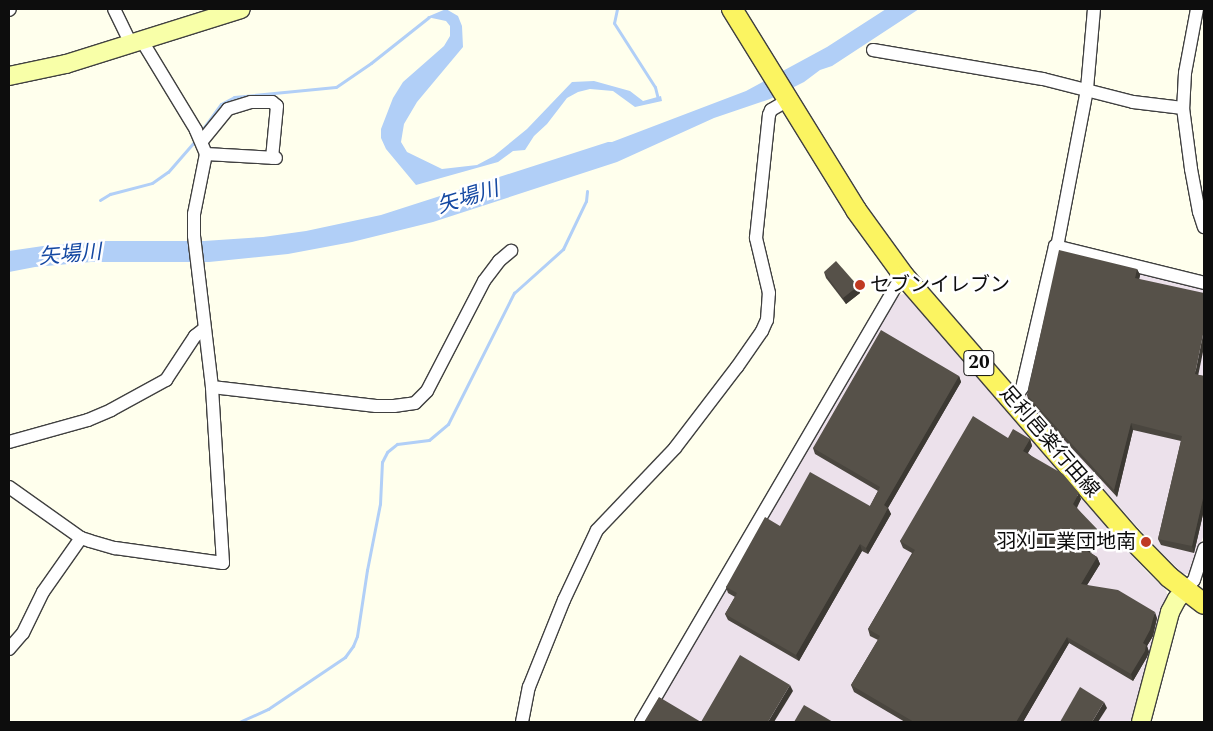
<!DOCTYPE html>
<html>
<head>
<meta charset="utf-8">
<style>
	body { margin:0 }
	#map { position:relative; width:1213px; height:731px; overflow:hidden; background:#ffffed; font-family:Spectral,"Noto Sans JP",serif }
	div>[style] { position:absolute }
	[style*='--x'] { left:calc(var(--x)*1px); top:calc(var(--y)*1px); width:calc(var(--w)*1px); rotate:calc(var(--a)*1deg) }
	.industrial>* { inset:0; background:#ece1eb }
	.water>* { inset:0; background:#b1cff7 }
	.stream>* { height:3px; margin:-1.5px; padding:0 1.5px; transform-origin:1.5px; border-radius:1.5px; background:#b1cff7 }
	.roads { filter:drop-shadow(1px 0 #404040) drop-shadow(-1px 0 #404040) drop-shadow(0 1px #404040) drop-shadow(0 -1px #404040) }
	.street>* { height:12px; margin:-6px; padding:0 6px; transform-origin:6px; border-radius:6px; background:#fff }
	.secondary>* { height:18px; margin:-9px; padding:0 9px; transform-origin:9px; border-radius:9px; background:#f8ffa8 }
	.primary>* { height:20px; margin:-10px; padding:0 10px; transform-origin:10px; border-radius:10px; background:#fbf461 }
	.wall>* { inset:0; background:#4a463f }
	.shaded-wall>* { inset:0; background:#3c3933 }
	.building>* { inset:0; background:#565149 }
	.dots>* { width:14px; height:14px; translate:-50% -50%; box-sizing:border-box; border:2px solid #fff; border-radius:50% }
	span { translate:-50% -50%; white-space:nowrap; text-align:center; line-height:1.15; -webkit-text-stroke:5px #fff; paint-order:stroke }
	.shield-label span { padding:1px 4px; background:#fff; border:1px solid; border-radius:4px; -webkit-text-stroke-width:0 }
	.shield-label { font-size:19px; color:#0d0d0d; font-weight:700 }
	.poi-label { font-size:20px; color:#0d0d0d }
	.left { translate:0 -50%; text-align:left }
	.right { translate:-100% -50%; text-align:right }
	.street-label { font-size:20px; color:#0d0d0d }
	.water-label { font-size:21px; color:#1448a2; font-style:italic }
	.frame { position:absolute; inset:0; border:10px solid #0d0d0d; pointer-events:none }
</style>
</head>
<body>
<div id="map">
	<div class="industrial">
		<div style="clip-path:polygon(1059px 254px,1204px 286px,1204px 534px,1191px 574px,1183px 574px,1148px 539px,1027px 402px,1026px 396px)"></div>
		<div style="clip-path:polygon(905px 294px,1104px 518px,1117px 539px,1147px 572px,1166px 590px,1168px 598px,1135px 722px,648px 722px,897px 295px)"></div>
	</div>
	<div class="water">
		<div style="clip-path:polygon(446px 9px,458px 16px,462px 26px,463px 47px,417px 102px,404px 124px,401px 142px,407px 152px,442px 169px,477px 165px,494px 156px,527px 129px,572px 82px,594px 81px,630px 91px,643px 101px,661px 96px,662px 101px,635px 107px,613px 91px,590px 89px,578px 92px,567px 98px,547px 124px,534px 136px,525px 150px,513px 151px,498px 162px,416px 185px,386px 149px,381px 138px,381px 129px,393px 98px,403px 82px,444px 46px,450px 36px,450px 26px,446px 21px,427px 17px)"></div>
		<div style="clip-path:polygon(886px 9px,919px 9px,832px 66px,820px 70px,804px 82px,770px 99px,714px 118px,617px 162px,433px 222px,352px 242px,288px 254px,209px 262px,91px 262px,35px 267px,9px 272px,9px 251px,43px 246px,102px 241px,204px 241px,263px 237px,306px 231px,381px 215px,608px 142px,612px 142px,746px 91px,827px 47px)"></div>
	</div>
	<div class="stream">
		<div style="--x:617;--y:9;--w:14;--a:102"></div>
		<div style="--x:614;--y:23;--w:76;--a:57.4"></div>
		<div style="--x:655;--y:87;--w:12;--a:76"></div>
		<div style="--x:202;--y:130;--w:32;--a:-54"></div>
		<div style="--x:221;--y:104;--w:15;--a:-28"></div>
		<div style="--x:234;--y:97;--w:102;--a:-5.6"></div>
		<div style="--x:336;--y:87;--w:42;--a:-34.4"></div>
		<div style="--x:371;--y:63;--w:74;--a:-38.4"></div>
		<div style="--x:100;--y:200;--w:12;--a:-31"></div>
		<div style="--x:110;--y:194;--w:43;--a:-14.7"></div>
		<div style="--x:152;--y:183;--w:19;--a:-35"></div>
		<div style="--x:168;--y:172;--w:41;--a:-48.9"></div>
		<div style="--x:239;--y:722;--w:32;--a:-24"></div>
		<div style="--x:268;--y:709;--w:93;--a:-34"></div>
		<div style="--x:345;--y:657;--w:14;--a:-54"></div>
		<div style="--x:353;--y:646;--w:11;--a:-68"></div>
		<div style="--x:357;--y:636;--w:67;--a:-81.4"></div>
		<div style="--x:367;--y:570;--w:67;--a:-78.9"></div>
		<div style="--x:380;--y:504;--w:42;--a:-87.3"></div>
		<div style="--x:382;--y:462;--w:11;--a:-63"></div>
		<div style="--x:387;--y:452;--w:13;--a:-39"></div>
		<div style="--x:397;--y:444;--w:32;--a:-7"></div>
		<div style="--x:429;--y:440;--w:25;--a:-40"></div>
		<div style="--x:448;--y:424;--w:147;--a:-63.3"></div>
		<div style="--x:514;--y:293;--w:66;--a:-41.9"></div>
		<div style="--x:563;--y:249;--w:53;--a:-64.4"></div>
		<div style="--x:586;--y:201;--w:10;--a:-84"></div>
	</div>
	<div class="roads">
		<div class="street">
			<div style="--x:114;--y:9;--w:39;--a:64"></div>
			<div style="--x:1197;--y:9;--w:65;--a:100.6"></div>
			<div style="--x:1185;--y:73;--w:35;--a:93"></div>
			<div style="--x:1183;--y:108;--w:62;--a:82.5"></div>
			<div style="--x:1191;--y:169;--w:44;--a:79.5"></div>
			<div style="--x:1199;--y:212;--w:16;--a:72"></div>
			<div style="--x:9;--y:10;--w:1;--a:-45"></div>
			<div style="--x:873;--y:50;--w:172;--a:9.7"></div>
			<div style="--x:1043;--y:79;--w:93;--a:14.3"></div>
			<div style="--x:1133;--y:102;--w:50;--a:6.8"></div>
			<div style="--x:202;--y:141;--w:41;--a:-50.9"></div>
			<div style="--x:228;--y:109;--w:24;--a:-17"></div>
			<div style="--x:251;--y:102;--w:21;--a:0"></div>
			<div style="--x:272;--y:102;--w:6;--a:39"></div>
			<div style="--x:277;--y:106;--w:52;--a:95.5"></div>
			<div style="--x:206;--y:154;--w:70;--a:3.3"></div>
			<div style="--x:1057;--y:247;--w:161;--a:-79.2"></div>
			<div style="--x:1087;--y:89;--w:80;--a:-85"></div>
			<div style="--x:212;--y:387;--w:165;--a:6.6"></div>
			<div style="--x:376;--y:406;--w:18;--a:0"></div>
			<div style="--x:394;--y:406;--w:21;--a:-8"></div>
			<div style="--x:415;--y:403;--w:17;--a:-45"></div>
			<div style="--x:427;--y:391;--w:124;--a:-62.6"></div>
			<div style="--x:484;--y:281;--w:25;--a:-53"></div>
			<div style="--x:499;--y:261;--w:16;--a:-40"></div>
			<div style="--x:1013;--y:401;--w:16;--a:-55"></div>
			<div style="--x:1022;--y:388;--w:146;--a:-76.9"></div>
			<div style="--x:1055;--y:246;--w:154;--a:13.9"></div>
			<div style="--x:9;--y:442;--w:82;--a:-15.6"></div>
			<div style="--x:88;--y:420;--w:25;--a:-23"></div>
			<div style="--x:111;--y:410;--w:63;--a:-28.6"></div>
			<div style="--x:166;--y:380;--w:53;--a:-56.6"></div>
			<div style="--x:195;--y:336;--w:11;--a:-38"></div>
			<div style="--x:9;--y:487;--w:88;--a:35.3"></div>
			<div style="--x:81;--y:538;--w:9;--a:18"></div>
			<div style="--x:90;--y:541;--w:26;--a:16"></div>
			<div style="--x:115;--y:548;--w:109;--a:7.9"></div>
			<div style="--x:223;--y:563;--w:176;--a:-93.6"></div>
			<div style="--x:212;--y:387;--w:152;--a:-96.8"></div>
			<div style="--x:194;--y:236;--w:22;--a:-90"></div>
			<div style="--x:194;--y:214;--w:61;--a:-78.7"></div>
			<div style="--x:206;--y:154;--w:26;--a:-113"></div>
			<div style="--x:196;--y:130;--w:104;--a:-121.2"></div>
			<div style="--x:1185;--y:590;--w:13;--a:-48"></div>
			<div style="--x:1194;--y:580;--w:33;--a:-72"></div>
			<div style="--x:9;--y:649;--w:21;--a:-49"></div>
			<div style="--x:23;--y:633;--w:46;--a:-64"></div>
			<div style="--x:43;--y:592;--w:66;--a:-54.9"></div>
			<div style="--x:522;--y:722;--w:36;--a:-79"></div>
			<div style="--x:529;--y:687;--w:94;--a:-68.1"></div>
			<div style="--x:564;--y:600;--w:77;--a:-64.8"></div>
			<div style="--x:597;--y:530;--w:113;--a:-46.4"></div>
			<div style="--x:675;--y:448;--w:102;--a:-52.6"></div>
			<div style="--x:737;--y:367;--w:44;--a:-55.2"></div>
			<div style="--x:762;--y:331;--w:12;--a:-66"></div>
			<div style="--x:767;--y:320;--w:27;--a:-86"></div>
			<div style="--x:769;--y:293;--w:57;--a:-103.3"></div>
			<div style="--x:756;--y:238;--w:124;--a:-84"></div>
			<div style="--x:769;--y:115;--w:5;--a:-68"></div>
			<div style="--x:771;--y:110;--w:20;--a:-30"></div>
			<div style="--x:641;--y:722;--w:505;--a:-59.68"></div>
			<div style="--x:896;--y:286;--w:13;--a:-51"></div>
		</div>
		<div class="secondary">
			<div style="--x:9;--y:76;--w:58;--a:-11.9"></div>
			<div style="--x:66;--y:64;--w:183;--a:-17.4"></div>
			<div style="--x:1141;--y:722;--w:114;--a:-75.2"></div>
			<div style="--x:1170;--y:612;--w:15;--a:-62"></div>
			<div style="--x:1177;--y:599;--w:12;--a:-48"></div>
		</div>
		<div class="primary">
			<div style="--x:732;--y:9;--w:236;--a:58.3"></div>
			<div style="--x:856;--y:210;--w:82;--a:54"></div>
			<div style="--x:904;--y:276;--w:345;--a:49.1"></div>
			<div style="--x:1130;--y:537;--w:56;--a:45.7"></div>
			<div style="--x:1169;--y:577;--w:44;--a:37.6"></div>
		</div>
	</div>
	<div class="wall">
		<div style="clip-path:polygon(1137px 269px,1140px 275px,1139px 279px,1198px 375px,1204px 376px,1204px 510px,1194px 553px,1161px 545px,1158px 539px,1181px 441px,1133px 430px,1117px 497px,1029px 402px,1027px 395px)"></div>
		<div style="clip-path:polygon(824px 272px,860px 293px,846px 304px,826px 278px)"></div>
		<div style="clip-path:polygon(959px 376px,961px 382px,888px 508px,891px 514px,868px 554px,862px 551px,799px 661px,728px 620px,725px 614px,735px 597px,728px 593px,726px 587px,780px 526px,870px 506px,878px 491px,815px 454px,813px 448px)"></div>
		<div style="clip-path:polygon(1008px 438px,1030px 439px,1032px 446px,1028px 453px,1081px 499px,1077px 508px,1100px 536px,1091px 553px,1097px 557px,1100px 564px,1087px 585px,1157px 618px,1153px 636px,1147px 646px,1149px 652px,1147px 657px,1133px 681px,1069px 643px,1023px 722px,905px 722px,854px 692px,851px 685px,878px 640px,870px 636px,868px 629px,912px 553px,903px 548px,900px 541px)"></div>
	</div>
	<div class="shaded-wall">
		<div style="clip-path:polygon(1137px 269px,1140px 275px,1138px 285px,1135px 278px)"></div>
		<div style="clip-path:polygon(858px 286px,860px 293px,846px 304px,843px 298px)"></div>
		<div style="clip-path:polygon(1204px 330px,1204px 347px,1197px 381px,1195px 374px)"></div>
		<div style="clip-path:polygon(959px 376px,961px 382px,886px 511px,884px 505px)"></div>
		<div style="clip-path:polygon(1131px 423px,1133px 430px,1117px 497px,1114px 490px)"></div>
		<div style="clip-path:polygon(1030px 439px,1032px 446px,1025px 457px,1023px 451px)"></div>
		<div style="clip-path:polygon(1079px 493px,1081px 499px,1075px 510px,1073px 504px)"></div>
		<div style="clip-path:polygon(1204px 494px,1204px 510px,1194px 553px,1192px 546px)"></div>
		<div style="clip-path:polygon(888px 508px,891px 514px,868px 554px,866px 548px)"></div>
		<div style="clip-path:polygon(1098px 530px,1100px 536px,1089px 557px,1087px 551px)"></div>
		<div style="clip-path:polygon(860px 544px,862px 551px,799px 661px,796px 655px)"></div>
		<div style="clip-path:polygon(1097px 557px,1100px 564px,1084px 590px,1081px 584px)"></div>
		<div style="clip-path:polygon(1155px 612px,1157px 618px,1153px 636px,1147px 646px,1149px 652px,1147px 657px,1133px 681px,1131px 674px)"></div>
		<div style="clip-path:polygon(1067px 637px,1069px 643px,1023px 722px,1016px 722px)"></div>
		<div style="clip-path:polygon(790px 685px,793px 691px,774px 722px,768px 722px)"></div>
		<div style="clip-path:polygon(1104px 702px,1107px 708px,1098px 722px,1092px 722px)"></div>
	</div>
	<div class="building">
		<div style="clip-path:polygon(1059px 250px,1137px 269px,1135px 278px,1204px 293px,1204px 330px,1195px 374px,1204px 376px,1204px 494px,1192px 546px,1158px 539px,1182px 436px,1131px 423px,1114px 490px,1027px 395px)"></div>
		<div style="clip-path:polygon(836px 261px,858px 286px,843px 298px,824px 272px)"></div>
		<div style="clip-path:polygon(881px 330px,959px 376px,884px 505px,888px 508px,866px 548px,860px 544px,796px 655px,725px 614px,737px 593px,726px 587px,765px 517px,780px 526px,810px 472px,870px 506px,880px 487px,813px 448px)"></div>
		<div style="clip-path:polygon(973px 416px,1008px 438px,1013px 429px,1030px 439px,1023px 451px,1063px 474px,1079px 493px,1073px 504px,1098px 530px,1087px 551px,1097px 557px,1081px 584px,1118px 590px,1155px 612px,1150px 630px,1143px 643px,1146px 645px,1145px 651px,1131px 674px,1067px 637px,1016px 722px,914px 722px,851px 685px,880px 636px,868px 629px,915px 550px,900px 541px)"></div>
		<div style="clip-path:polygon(740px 655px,790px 685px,768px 722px,644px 722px,659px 697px,701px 722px)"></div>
		<div style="clip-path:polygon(1080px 687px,1104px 702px,1092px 722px,1060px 722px)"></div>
		<div style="clip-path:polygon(804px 705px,833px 722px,794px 722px)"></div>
	</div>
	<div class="dots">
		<div style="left:860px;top:285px;background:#c03a22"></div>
		<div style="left:1146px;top:542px;background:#c03a22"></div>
	</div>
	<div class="shield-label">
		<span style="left:979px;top:363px">20</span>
	</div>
	<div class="poi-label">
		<span class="left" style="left:870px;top:285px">セブンイレブン</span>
		<span class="right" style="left:1136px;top:542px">羽刈工業団地南</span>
	</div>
	<div class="street-label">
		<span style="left:1049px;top:442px;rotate:49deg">足利邑楽行田線</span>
	</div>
	<div class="water-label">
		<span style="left:468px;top:198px;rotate:-17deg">矢場川</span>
		<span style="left:70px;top:255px;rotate:-5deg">矢場川</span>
	</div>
	<div class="frame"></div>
</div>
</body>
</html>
